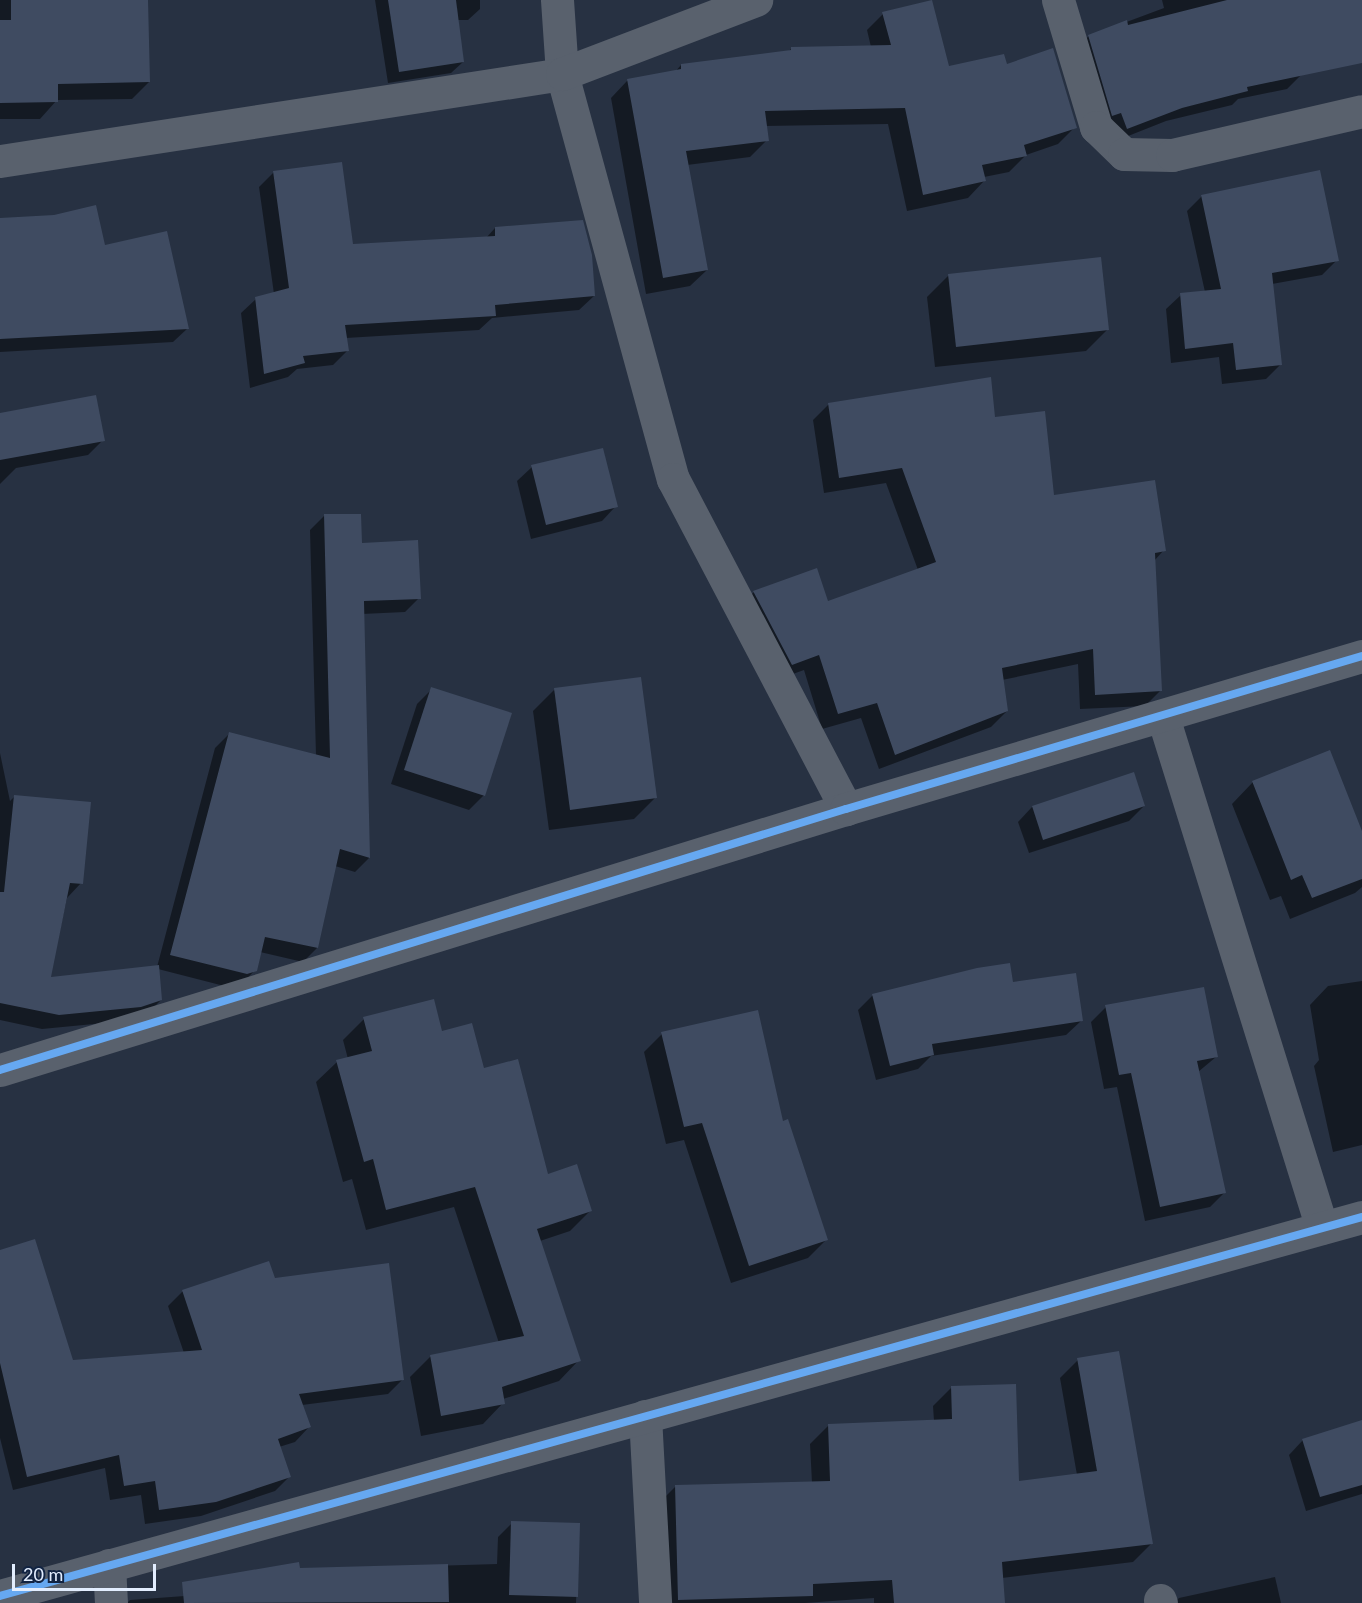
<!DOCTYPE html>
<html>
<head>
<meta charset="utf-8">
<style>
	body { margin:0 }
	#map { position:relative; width:1362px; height:1603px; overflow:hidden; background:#273142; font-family:Lato,sans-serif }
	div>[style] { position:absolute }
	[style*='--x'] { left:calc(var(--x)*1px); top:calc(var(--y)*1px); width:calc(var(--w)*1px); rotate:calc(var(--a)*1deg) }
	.shadow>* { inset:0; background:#0007 }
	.building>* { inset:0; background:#3f4b61 }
	.minor>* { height:33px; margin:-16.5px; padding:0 16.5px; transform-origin:16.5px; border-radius:16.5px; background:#59616d }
	.cycleway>* { height:8px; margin:-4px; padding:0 4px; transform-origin:4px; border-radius:4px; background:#66a8f1 }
	span { translate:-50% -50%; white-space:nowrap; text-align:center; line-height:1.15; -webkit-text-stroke:5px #122443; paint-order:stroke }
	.scale { position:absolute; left:12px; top:1564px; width:144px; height:27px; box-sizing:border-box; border:3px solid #e2edfe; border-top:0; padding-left:8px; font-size:18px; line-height:21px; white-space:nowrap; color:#e2edfe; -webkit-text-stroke:4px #122443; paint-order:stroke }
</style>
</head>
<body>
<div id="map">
	<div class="shadow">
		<div style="clip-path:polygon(0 0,147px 0,149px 82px,132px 99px,57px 100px,40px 119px,0 119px)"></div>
		<div style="clip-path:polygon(375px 0,480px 0,480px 9px,468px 20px,457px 20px,463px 62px,451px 73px,388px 83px)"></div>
		<div style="clip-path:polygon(1162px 0,1362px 0,1362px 61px,1302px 74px,1287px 89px,1238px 99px,1232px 105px,1166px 121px,1113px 142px,1074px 50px,1089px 36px,1164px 8px)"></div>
		<div style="clip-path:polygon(883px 14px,948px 67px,1005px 66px,1075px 127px,1058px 144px,1026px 155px,1009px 172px,984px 177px,984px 181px,968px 198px,907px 211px,888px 124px,765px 126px,767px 140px,750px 157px,687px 165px,707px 270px,690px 286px,646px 294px,611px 98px,627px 81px,675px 72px,681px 65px,788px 52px,791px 49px,871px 47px,867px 30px)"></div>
		<div style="clip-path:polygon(274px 172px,351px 246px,486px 238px,495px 228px,594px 296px,579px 310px,492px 318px,479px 330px,346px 338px,347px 351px,333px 365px,297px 369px,288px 377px,250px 388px,241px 313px,256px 299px,274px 294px,259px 187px)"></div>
		<div style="clip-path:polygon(1202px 196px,1337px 260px,1322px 275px,1272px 284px,1280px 365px,1266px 379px,1222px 384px,1219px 357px,1171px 363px,1166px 309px,1181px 295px,1205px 292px,1187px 211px)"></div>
		<div style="clip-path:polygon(0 220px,103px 247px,188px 328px,173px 342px,0 352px)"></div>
		<div style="clip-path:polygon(948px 276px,1108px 329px,1086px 351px,935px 367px,927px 297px)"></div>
		<div style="clip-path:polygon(989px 379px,993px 419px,1052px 497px,1164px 550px,1154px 561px,1160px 691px,1145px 706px,1080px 709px,1078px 664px,1002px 680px,1007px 711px,991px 727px,879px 769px,861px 718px,822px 729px,804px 670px,776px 680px,738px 608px,754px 592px,827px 603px,918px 570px,886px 483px,824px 493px,813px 420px,828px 405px)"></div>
		<div style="clip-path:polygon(0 415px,103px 440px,88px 455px,16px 468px,0 484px)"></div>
		<div style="clip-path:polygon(532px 467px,616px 506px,602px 521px,531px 539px,517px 481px)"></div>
		<div style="clip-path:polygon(324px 516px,361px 544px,419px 598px,405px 612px,362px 614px,369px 858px,355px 872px,335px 866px,317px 948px,303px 962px,260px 952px,255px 970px,241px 985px,232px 988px,158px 969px,161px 1000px,146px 1015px,125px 1021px,42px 1029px,0 1020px,0 753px,10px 801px,15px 796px,81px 883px,67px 898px,49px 979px,157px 967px,215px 748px,229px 734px,316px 756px,310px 530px)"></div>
		<div style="clip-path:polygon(432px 689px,484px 795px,469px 810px,391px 784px,417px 704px)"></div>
		<div style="clip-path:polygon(554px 690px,656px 797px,634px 819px,549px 830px,533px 711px)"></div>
		<div style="clip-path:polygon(1253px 782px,1362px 835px,1362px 887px,1355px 893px,1290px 919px,1281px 896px,1270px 900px,1232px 804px)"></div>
		<div style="clip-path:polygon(1144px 806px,1129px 821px,1029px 853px,1018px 822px,1032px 807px)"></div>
		<div style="clip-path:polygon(978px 970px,1081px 1021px,1066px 1035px,931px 1056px,918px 1069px,876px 1080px,858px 1010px,872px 996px)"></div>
		<div style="clip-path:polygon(1362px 981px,1362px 1145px,1333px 1152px,1314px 1066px,1319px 1060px,1310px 1005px,1328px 986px)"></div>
		<div style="clip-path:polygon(1106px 1007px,1216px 1057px,1198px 1072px,1225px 1192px,1210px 1207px,1145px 1221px,1117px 1087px,1104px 1089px,1091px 1022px)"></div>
		<div style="clip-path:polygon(364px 1019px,441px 1033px,483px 1070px,547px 1176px,590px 1211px,570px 1231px,540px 1241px,579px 1360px,559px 1381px,503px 1399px,503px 1403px,483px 1424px,421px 1436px,410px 1377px,430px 1357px,499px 1343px,454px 1207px,366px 1230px,352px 1179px,343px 1182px,316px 1082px,337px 1062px,348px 1059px,343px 1040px)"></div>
		<div style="clip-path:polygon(662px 1034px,782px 1122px,826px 1240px,808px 1258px,731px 1283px,684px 1140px,666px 1144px,644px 1052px)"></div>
		<div style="clip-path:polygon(0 1251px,72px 1361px,184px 1353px,168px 1306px,182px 1292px,269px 1263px,274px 1280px,403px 1379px,388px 1394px,302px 1405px,309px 1427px,295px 1442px,279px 1447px,290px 1476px,275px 1491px,201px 1516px,145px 1524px,141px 1495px,110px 1500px,105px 1468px,13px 1490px,0 1438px)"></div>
		<div style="clip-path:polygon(1078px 1360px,1152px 1543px,1133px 1562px,1002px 1578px,1004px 1603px,874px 1603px,874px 1598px,805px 1603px,660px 1603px,658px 1504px,676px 1486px,812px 1483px,810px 1444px,828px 1426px,934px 1421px,933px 1406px,951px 1388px,1018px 1482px,1077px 1475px,1060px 1378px)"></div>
		<div style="clip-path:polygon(1362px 1422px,1362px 1494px,1306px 1511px,1289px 1455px,1303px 1440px)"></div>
		<div style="clip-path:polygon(512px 1523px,579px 1525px,576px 1603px,127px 1603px,130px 1600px,212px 1594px,299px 1570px,497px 1564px,498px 1537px)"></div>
		<div style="clip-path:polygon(1275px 1577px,1281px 1603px,1174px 1603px,1179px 1598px)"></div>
	</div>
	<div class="building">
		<div style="clip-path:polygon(11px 0,148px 0,150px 82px,58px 84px,58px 102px,0 103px,0 20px,11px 20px)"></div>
		<div style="clip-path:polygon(388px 0,456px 0,464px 62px,399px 72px)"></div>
		<div style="clip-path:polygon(932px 0,949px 66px,1004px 54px,1007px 64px,1053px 48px,1077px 128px,1024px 145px,1027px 156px,982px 165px,986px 181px,923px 195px,905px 108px,765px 111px,769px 141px,686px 151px,708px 270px,663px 278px,627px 79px,681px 69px,681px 64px,791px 50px,791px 47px,891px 45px,882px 12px)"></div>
		<div style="clip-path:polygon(1227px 0,1362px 0,1362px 63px,1247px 87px,1248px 91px,1182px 108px,1127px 129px,1121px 113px,1112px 116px,1088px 35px,1127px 20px,1128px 25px)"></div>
		<div style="clip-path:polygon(342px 162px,353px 244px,495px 236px,495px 227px,583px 220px,592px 255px,595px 296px,495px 305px,496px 316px,345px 325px,349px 351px,303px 356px,305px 363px,264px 374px,255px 297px,289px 288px,273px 171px)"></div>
		<div style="clip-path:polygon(1320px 170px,1339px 261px,1272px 273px,1282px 365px,1236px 370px,1233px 343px,1185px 349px,1180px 293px,1221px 289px,1201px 195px)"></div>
		<div style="clip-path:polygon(96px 205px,105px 245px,167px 231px,189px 329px,0 339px,0 218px,54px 215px)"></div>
		<div style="clip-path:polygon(1101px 257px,1109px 330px,956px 347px,948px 274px)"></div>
		<div style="clip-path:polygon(991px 377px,995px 417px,1045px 411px,1054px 495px,1155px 480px,1166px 551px,1155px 553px,1162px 691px,1095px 695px,1093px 649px,1002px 668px,1008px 711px,895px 755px,877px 703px,838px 714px,819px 655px,792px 665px,753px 591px,817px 568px,828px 601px,936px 562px,902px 468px,839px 478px,828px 403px)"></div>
		<div style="clip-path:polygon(96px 395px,105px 441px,0 460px,0 413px)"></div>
		<div style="clip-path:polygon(603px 448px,618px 507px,546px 525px,531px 465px)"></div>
		<div style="clip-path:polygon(324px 514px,361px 514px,362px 543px,418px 540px,421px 599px,364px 601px,370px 858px,340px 849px,318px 948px,265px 937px,257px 971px,247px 974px,170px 955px,229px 732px,330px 758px)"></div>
		<div style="clip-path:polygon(641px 677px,657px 798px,570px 810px,554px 688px)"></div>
		<div style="clip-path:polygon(431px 687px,512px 713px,485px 796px,404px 770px)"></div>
		<div style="clip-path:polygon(1330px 750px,1362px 831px,1362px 879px,1312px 898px,1302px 875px,1291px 880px,1252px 781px)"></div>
		<div style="clip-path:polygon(1134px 772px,1145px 806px,1043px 840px,1032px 806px)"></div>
		<div style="clip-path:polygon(14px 795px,91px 802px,83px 884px,70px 883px,51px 977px,159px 965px,162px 1000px,141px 1007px,59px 1015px,0 1003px,0 892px,4px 892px)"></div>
		<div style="clip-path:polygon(1010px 963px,1013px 982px,1076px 973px,1083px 1021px,932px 1044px,934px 1055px,890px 1066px,872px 994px,977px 968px)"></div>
		<div style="clip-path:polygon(1204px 987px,1218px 1057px,1197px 1061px,1226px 1193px,1160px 1207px,1131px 1073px,1119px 1075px,1105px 1005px)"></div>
		<div style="clip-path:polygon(434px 999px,442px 1031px,472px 1023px,484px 1068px,518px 1059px,548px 1174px,577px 1164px,592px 1211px,537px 1229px,581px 1361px,502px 1387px,505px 1404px,441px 1416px,430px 1355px,524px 1336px,475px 1187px,386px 1210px,373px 1159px,364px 1162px,336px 1060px,372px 1051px,363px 1017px)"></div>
		<div style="clip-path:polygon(758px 1010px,783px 1121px,788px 1119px,828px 1240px,749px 1266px,702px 1123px,684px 1127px,661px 1032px)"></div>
		<div style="clip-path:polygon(35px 1239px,73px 1360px,202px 1350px,182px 1290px,269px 1261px,275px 1278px,389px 1263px,404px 1380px,299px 1394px,311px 1427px,278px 1439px,291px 1477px,216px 1502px,159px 1510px,155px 1481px,124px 1486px,119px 1455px,27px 1477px,0 1363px,0 1250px)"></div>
		<div style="clip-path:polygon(1119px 1351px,1153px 1544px,1002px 1562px,1005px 1603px,894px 1603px,892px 1580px,813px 1584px,813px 1596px,678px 1600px,675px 1485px,830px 1481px,828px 1424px,952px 1419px,951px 1386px,1016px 1384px,1019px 1481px,1097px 1471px,1077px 1358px)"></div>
		<div style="clip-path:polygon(1362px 1420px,1362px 1485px,1320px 1497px,1302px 1439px)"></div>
		<div style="clip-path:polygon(511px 1521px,580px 1523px,578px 1597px,509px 1595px)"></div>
		<div style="clip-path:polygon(299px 1562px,300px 1568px,448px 1564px,449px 1602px,184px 1603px,182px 1582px)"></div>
	</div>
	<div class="minor">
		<div style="--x:557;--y:0;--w:74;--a:86.1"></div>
		<div style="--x:562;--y:74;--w:420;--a:74.7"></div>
		<div style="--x:673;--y:479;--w:373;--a:62.3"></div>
		<div style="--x:1058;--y:0;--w:133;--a:73.3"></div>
		<div style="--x:1096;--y:127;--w:39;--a:44"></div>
		<div style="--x:1124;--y:154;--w:48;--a:1.2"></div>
		<div style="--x:1172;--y:155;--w:195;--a:-13"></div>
		<div style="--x:0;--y:161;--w:569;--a:-8.8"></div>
		<div style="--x:562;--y:74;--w:208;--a:-20.9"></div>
		<div style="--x:1163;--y:717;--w:535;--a:72.72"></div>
		<div style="--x:0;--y:1070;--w:885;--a:-17.15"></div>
		<div style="--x:846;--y:809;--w:538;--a:-16.52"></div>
		<div style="--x:645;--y:1416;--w:187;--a:86.9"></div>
		<div style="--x:109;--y:1565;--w:38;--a:87"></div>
		<div style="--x:0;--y:1596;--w:1414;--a:-15.55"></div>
		<div style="--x:1160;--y:1600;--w:3;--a:72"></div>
	</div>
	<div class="cycleway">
		<div style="--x:0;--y:1070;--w:885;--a:-17.15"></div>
		<div style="--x:846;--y:809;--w:538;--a:-16.52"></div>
		<div style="--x:0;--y:1596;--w:1414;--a:-15.55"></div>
	</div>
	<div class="scale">20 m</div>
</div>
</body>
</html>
